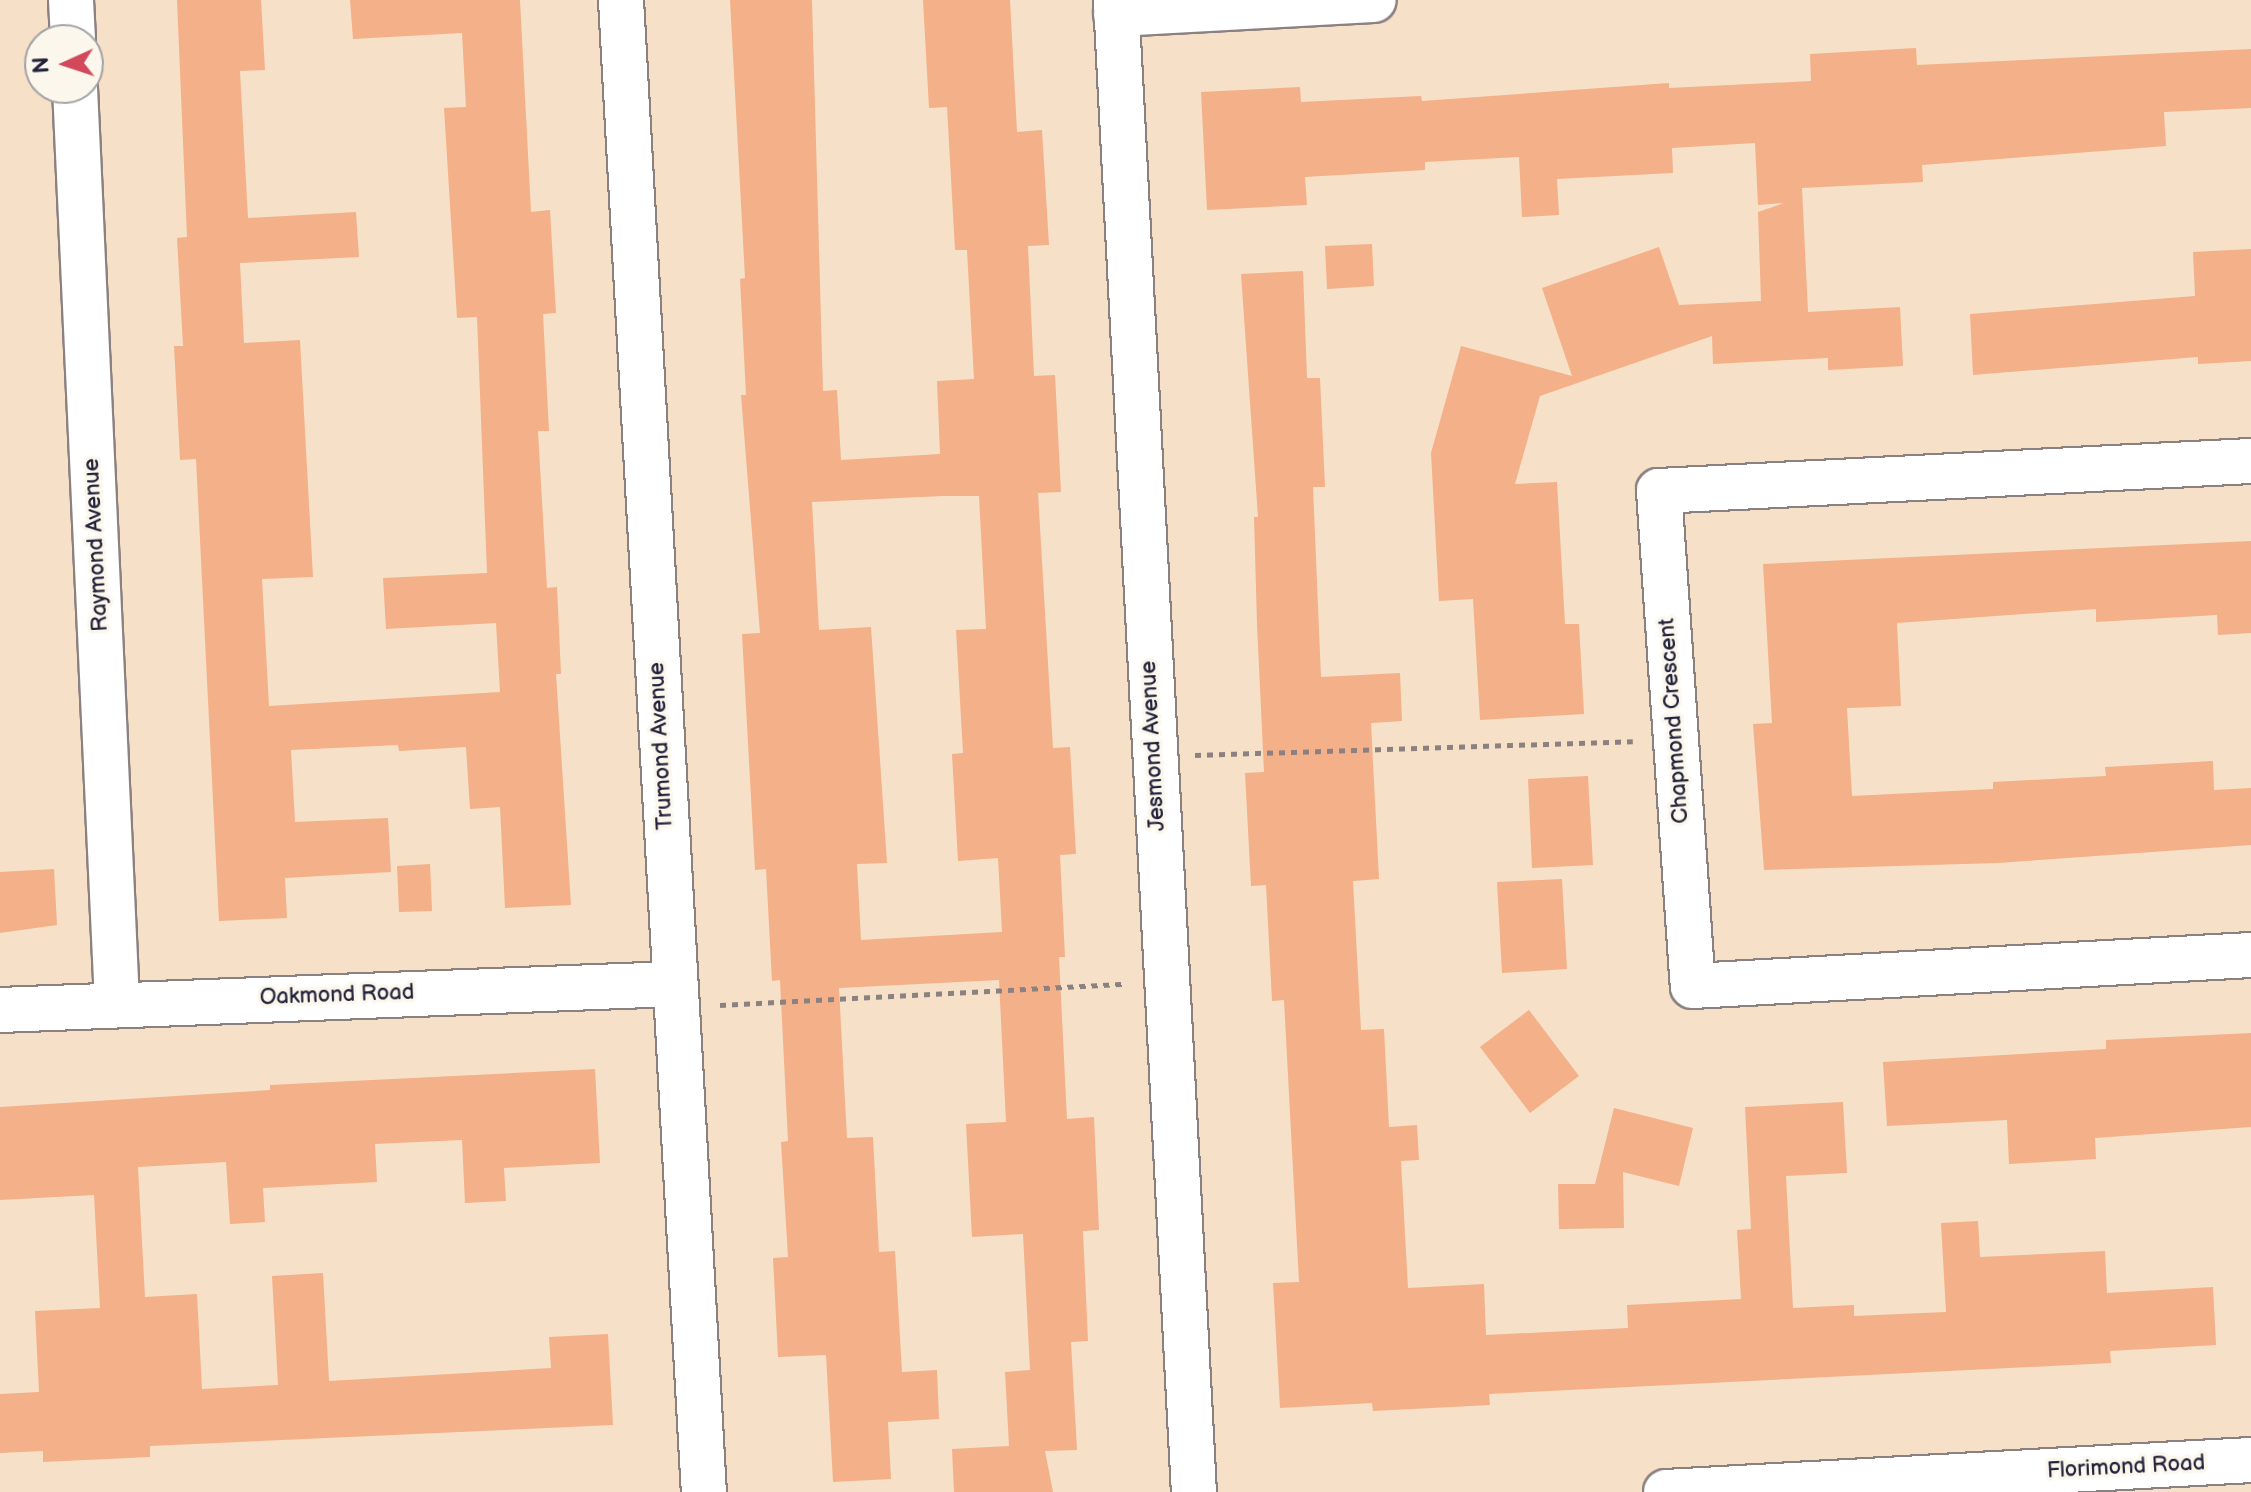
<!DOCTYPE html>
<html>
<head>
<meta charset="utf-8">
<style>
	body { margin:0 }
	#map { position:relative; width:2251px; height:1492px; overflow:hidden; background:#f6e0c7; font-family:"Balsamiq Sans",sans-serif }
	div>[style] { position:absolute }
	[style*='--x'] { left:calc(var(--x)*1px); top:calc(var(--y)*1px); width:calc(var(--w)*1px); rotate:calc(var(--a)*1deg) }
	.building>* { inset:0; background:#f3b089 }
	.path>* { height:5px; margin-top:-2.5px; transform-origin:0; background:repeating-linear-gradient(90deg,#8c8181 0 6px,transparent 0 12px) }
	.roads { filter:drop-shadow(2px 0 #8c8181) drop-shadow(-2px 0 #8c8181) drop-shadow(0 2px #8c8181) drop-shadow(0 -2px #8c8181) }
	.minor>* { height:44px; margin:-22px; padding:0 22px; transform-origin:22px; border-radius:22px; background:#fff }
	span { translate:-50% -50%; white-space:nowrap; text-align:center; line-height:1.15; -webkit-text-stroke:7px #fbf7ec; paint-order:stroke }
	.street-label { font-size:22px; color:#22223b }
	.north { position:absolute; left:24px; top:24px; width:80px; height:80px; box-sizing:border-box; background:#fbf7ec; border:2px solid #a4a2a5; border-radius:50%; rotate:267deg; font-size:22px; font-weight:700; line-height:32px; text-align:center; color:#22223b }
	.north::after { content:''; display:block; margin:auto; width:28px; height:36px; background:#d1495b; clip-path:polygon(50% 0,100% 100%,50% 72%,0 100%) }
</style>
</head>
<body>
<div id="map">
	<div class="building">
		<div style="clip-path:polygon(177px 0,261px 0,265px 70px,240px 71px,248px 218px,356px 212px,359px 257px,240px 263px,244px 343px,300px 340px,313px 577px,262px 579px,269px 706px,500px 692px,496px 623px,386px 629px,383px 578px,487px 573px,477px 317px,457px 318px,444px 108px,466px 107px,462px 33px,353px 39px,350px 0,520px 0,531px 212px,550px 210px,556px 313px,543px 314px,549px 431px,538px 431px,547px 588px,557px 587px,561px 674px,556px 674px,571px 905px,505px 908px,500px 807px,470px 809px,466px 747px,399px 751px,398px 745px,291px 750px,295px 822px,388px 818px,391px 872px,285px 878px,287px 918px,219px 921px,196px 459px,180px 460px,174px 346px,183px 346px,177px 238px,187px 237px)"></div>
		<div style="clip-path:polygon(evenodd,730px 0,812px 0,823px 391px,837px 390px,841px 460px,940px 454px,937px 381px,974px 379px,967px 250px,955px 250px,947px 107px,929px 108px,923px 0,1010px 0,1017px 132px,1042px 130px,1049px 245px,1028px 246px,1034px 376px,1055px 375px,1061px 492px,1038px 493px,1053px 748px,1070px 747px,1076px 854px,1060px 855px,1065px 957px,1059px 957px,1067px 1119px,1094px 1117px,1099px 1230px,1083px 1231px,1088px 1341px,1071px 1342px,1077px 1450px,1045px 1451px,1053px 1492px,954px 1492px,952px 1449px,1009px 1446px,1005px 1372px,1030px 1370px,1023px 1234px,972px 1237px,966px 1124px,1006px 1122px,999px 980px,839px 988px,847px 1138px,873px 1137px,879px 1252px,895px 1251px,902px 1372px,937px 1370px,939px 1419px,888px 1422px,891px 1479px,833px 1482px,826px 1355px,778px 1357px,773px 1258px,788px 1257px,781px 1142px,788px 1141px,780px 980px,772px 981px,766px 869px,755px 870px,742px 634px,760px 633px,741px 395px,746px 395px,740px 279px,745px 278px,730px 0,943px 496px,979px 496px,986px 629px,956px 630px,963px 753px,952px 754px,958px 861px,998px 858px,1002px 932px,861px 940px,857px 864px,887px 863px,871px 627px,819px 630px,812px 502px,943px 496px)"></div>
		<div style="clip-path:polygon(1916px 48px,1917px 65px,2251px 49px,2251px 108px,2164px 112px,2166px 146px,1922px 165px,1923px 182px,1802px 188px,1808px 312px,1900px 307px,1903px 366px,1828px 370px,1828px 358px,1713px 364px,1712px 336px,1540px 396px,1515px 484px,1557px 482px,1565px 624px,1579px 624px,1584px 714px,1480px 720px,1473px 599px,1439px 601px,1431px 453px,1461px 346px,1572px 376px,1542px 288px,1659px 247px,1679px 305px,1761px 301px,1758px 212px,1784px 203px,1758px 205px,1755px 143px,1672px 148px,1673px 173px,1557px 179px,1559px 215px,1522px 217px,1519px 157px,1425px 162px,1425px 170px,1305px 177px,1307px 205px,1207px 210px,1201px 92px,1300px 87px,1301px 102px,1421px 96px,1422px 101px,1669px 83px,1669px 88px,1811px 81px,1810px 54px)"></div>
		<div style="clip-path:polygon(1372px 244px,1374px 286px,1327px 289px,1325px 246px)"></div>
		<div style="clip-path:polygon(2251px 249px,2251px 361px,2198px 364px,2198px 357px,1973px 375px,1970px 314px,2195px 296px,2193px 252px)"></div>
		<div style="clip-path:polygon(1303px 271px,1307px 378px,1320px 378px,1325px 487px,1313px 487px,1321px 677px,1400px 673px,1402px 721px,1371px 723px,1379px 879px,1353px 881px,1361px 1030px,1384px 1029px,1389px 1127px,1417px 1125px,1419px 1160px,1401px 1161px,1408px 1288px,1484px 1284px,1486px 1335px,1628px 1328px,1627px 1305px,1741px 1299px,1737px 1230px,1751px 1229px,1745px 1107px,1843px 1102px,1847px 1173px,1786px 1176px,1793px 1308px,1854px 1305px,1854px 1316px,1946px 1312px,1941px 1223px,1978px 1221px,1980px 1257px,2105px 1251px,2107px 1293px,2213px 1287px,2216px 1345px,2110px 1351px,2111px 1363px,1489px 1394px,1490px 1405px,1373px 1411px,1372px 1403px,1280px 1408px,1273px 1283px,1299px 1282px,1284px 1000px,1272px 1001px,1266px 885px,1251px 886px,1245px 773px,1264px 772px,1257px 624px,1254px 517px,1258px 517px,1241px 274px)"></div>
		<div style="clip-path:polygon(2251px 541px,2251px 633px,2218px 635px,2217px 615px,2096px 622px,2096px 609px,1897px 623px,1901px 706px,1847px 708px,1852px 796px,1993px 789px,1993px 782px,2106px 776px,2105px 767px,2213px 761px,2214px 790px,2251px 788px,2251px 845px,1997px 863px,1764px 870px,1753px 724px,1772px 723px,1763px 564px)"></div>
		<div style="clip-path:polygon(1588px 776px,1593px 865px,1532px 868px,1528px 779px)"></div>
		<div style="clip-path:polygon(430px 864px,432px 911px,399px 912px,397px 866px)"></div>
		<div style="clip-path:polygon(54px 869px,57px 925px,0 933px,0 872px)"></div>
		<div style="clip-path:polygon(1562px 879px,1567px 969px,1502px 973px,1497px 882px)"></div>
		<div style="clip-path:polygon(1529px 1010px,1579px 1076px,1530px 1113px,1480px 1047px)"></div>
		<div style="clip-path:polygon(2251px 1033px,2251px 1127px,2095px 1138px,2096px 1159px,2009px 1164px,2007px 1120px,1887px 1126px,1883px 1062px,2106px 1049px,2106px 1040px)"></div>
		<div style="clip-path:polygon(595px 1069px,600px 1163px,504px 1168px,506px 1201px,465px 1203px,462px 1140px,375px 1144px,377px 1182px,263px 1188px,265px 1222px,230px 1224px,226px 1162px,138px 1167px,145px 1297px,197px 1294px,202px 1389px,278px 1385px,272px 1276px,323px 1273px,329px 1381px,551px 1368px,549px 1337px,608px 1334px,613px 1425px,150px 1446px,150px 1457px,43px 1462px,43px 1451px,0 1453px,0 1394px,39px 1392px,35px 1311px,100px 1308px,94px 1195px,0 1200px,0 1107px,270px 1090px,270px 1085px)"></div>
		<div style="clip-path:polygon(1614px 1108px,1693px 1128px,1679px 1186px,1623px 1172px,1624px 1228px,1559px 1229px,1558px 1184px,1595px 1184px)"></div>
	</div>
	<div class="path">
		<div style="--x:1195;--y:755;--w:438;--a:-1.8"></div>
		<div style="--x:720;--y:1005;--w:406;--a:-3"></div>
	</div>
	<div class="roads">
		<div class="minor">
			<div style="--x:71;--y:0;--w:40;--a:87.1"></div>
			<div style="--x:621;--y:0;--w:1494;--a:86.82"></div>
			<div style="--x:1116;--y:0;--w:1494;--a:87.01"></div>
			<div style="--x:1116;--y:14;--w:258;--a:-3.1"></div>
			<div style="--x:75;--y:88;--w:916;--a:87.37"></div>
			<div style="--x:2251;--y:461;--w:593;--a:177.1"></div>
			<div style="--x:1659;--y:491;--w:496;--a:86.1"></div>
			<div style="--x:1693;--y:986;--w:559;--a:-3.18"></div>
			<div style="--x:0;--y:1010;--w:675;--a:-2.21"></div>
			<div style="--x:1666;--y:1492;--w:586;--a:-3.13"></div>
		</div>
	</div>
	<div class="street-label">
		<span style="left:96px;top:545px;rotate:-93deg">Raymond Avenue</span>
		<span style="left:1674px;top:721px;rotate:-94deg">Chapmond Crescent</span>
		<span style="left:661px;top:746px;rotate:-93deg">Trumond Avenue</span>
		<span style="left:1153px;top:746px;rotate:-93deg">Jesmond Avenue</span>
		<span style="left:337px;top:995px;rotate:-2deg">Oakmond Road</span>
		<span style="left:2126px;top:1467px;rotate:-3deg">Florimond Road</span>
	</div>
	<div class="north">N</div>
</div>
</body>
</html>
